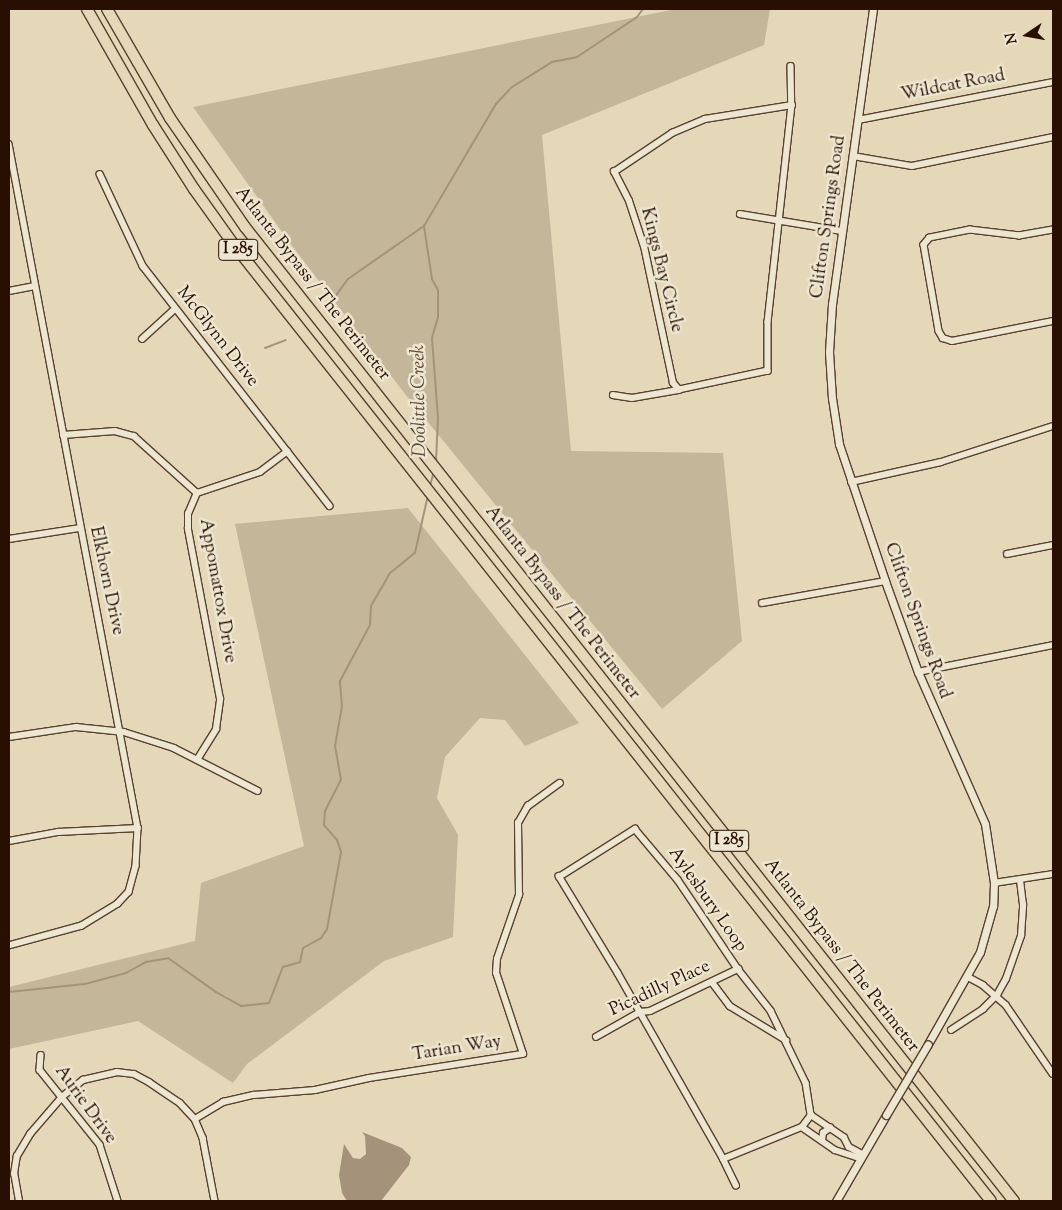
<!DOCTYPE html>
<html>
<head>
<meta charset="utf-8">
<style>
	body { margin:0 }
	#map { position:relative; width:1062px; height:1210px; overflow:hidden; background:#e4d8b8; font-family:"Sorts Mill Goudy",serif }
	div>[style] { position:absolute }
	[style*='--x'] { left:calc(var(--x)*1px); top:calc(var(--y)*1px); width:calc(var(--w)*1px); rotate:calc(var(--a)*1deg) }
	.green>* { inset:0; background:#c4b699 }
	.water>* { inset:0; background:#a4937a }
	.stream>* { height:2px; margin:-1px; padding:0 1px; transform-origin:1px; border-radius:1px; background:#a4937a }
	.roads { filter:drop-shadow(1px 0 #584030) drop-shadow(-1px 0 #584030) drop-shadow(0 1px #584030) drop-shadow(0 -1px #584030) }
	.minor>* { height:5.5px; margin:-2.75px; padding:0 2.75px; transform-origin:2.75px; border-radius:2.75px; background:#ede6d1 }
	.tertiary>* { height:7px; margin:-3.5px; padding:0 3.5px; transform-origin:3.5px; border-radius:3.5px; background:#ede6d1 }
	.motorway>* { height:10px; margin:-5px; padding:0 5px; transform-origin:5px; border-radius:5px; background:#e4d8b8 }
	.bridges { filter:drop-shadow(1px 0 #584030) drop-shadow(-1px 0 #584030) drop-shadow(0 1px #584030) drop-shadow(0 -1px #584030) }
	.tertiary-bridge>* { height:7px; margin:-3.5px; padding:0 3.5px; transform-origin:3.5px; border-radius:3.5px; background:#ede6d1 }
	span { translate:-50% -50%; white-space:nowrap; text-align:center; line-height:1.15; -webkit-text-stroke:5px #ede6d1; paint-order:stroke }
	.shield-label span { padding:1px 4px; background:#ede6d1; border:1px solid; border-radius:4px; -webkit-text-stroke-width:0 }
	.shield-label { font-size:16px; color:#290e02; font-weight:700 }
	.street-label { font-size:18px; color:#290e02 }
	.water-label { font-size:19px; color:#604a38; font-style:italic }
	.frame { position:absolute; inset:0; border:10px solid #290e02; pointer-events:none }
	.north { position:absolute; left:1002px; top:10px; width:50px; height:50px; -webkit-text-stroke:4px #ede6d1; paint-order:stroke; rotate:258deg; font-size:14px; font-weight:700; line-height:20px; text-align:center; color:#290e02 }
	.north::after { content:''; display:block; margin:auto; width:18px; height:22px; background:#290e02; clip-path:polygon(50% 0,100% 100%,50% 72%,0 100%) }
</style>
</head>
<body>
<div id="map">
	<div class="green">
		<div style="clip-path:polygon(676px 9px,770px 9px,764px 45px,542px 135px,571px 451px,723px 453px,742px 641px,662px 709px,405px 394px,290px 243px,193px 107px)"></div>
		<div style="clip-path:polygon(408px 508px,579px 723px,525px 746px,505px 720px,480px 718px,445px 757px,437px 798px,458px 835px,453px 937px,384px 961px,247px 1064px,233px 1083px,138px 1021px,9px 1049px,9px 987px,195px 941px,201px 883px,304px 846px,235px 524px)"></div>
	</div>
	<div class="water">
		<div style="clip-path:polygon(362px 1132px,402px 1148px,411px 1157px,409px 1165px,381px 1201px,347px 1201px,342px 1193px,339px 1175px,344px 1144px,353px 1158px,360px 1159px,366px 1154px,365px 1136px)"></div>
	</div>
	<div class="stream">
		<div style="--x:329;--y:305;--w:32;--a:-54"></div>
		<div style="--x:348;--y:279;--w:93;--a:-34.9"></div>
		<div style="--x:265;--y:348;--w:22;--a:-21"></div>
		<div style="--x:436;--y:461;--w:43;--a:-87.3"></div>
		<div style="--x:438;--y:418;--w:80;--a:-94.3"></div>
		<div style="--x:432;--y:338;--w:22;--a:-74"></div>
		<div style="--x:438;--y:317;--w:27;--a:-90"></div>
		<div style="--x:438;--y:290;--w:13;--a:-119"></div>
		<div style="--x:432;--y:279;--w:54;--a:-98.6"></div>
		<div style="--x:424;--y:226;--w:142;--a:-59.5"></div>
		<div style="--x:496;--y:104;--w:23;--a:-47"></div>
		<div style="--x:512;--y:87;--w:47;--a:-32"></div>
		<div style="--x:552;--y:62;--w:25;--a:-11"></div>
		<div style="--x:577;--y:57;--w:72;--a:-33.7"></div>
		<div style="--x:637;--y:17;--w:10;--a:-53"></div>
		<div style="--x:430;--y:486;--w:16;--a:-75"></div>
		<div style="--x:9;--y:992;--w:76;--a:-6"></div>
		<div style="--x:85;--y:984;--w:42;--a:-15"></div>
		<div style="--x:126;--y:973;--w:23;--a:-29"></div>
		<div style="--x:146;--y:962;--w:22;--a:-10"></div>
		<div style="--x:168;--y:958;--w:59;--a:35.3"></div>
		<div style="--x:216;--y:992;--w:29;--a:29"></div>
		<div style="--x:241;--y:1006;--w:28;--a:-6"></div>
		<div style="--x:269;--y:1003;--w:39;--a:-69"></div>
		<div style="--x:283;--y:967;--w:18;--a:-16"></div>
		<div style="--x:300;--y:962;--w:14;--a:-78"></div>
		<div style="--x:303;--y:948;--w:21;--a:-29"></div>
		<div style="--x:321;--y:938;--w:11;--a:-56"></div>
		<div style="--x:327;--y:929;--w:78;--a:-79.7"></div>
		<div style="--x:341;--y:852;--w:13;--a:-108"></div>
		<div style="--x:337;--y:840;--w:20;--a:-131"></div>
		<div style="--x:324;--y:825;--w:14;--a:-86"></div>
		<div style="--x:325;--y:811;--w:35;--a:-63"></div>
		<div style="--x:341;--y:780;--w:35;--a:-100"></div>
		<div style="--x:335;--y:746;--w:41;--a:-80.1"></div>
		<div style="--x:342;--y:706;--w:25;--a:-95"></div>
		<div style="--x:340;--y:681;--w:64;--a:-61.8"></div>
		<div style="--x:370;--y:625;--w:19;--a:-87"></div>
		<div style="--x:371;--y:606;--w:38;--a:-60"></div>
		<div style="--x:390;--y:573;--w:32;--a:-39"></div>
		<div style="--x:415;--y:553;--w:59;--a:-77.4"></div>
	</div>
	<div class="roads">
		<div class="minor">
			<div style="--x:791;--y:66;--w:39;--a:89"></div>
			<div style="--x:792;--y:105;--w:218;--a:96.3"></div>
			<div style="--x:768;--y:322;--w:49;--a:90"></div>
			<div style="--x:768;--y:371;--w:91;--a:167.9"></div>
			<div style="--x:679;--y:390;--w:9;--a:-131"></div>
			<div style="--x:673;--y:383;--w:139;--a:-102"></div>
			<div style="--x:644;--y:247;--w:48;--a:-108.1"></div>
			<div style="--x:629;--y:201;--w:33;--a:-117"></div>
			<div style="--x:614;--y:172;--w:70;--a:-33.9"></div>
			<div style="--x:672;--y:133;--w:36;--a:-23"></div>
			<div style="--x:705;--y:119;--w:88;--a:-9.1"></div>
			<div style="--x:858;--y:120;--w:199;--a:-11"></div>
			<div style="--x:9;--y:144;--w:696;--a:79.32"></div>
			<div style="--x:138;--y:828;--w:38;--a:93"></div>
			<div style="--x:136;--y:866;--w:27;--a:105"></div>
			<div style="--x:129;--y:892;--w:16;--a:133"></div>
			<div style="--x:118;--y:904;--w:42;--a:148.6"></div>
			<div style="--x:82;--y:926;--w:76;--a:164.7"></div>
			<div style="--x:853;--y:156;--w:60;--a:9.6"></div>
			<div style="--x:912;--y:166;--w:144;--a:-11.6"></div>
			<div style="--x:100;--y:174;--w:102;--a:64.9"></div>
			<div style="--x:143;--y:266;--w:304;--a:52.1"></div>
			<div style="--x:740;--y:214;--w:103;--a:9.5"></div>
			<div style="--x:1053;--y:230;--w:34;--a:170"></div>
			<div style="--x:1020;--y:236;--w:50;--a:-173.2"></div>
			<div style="--x:970;--y:230;--w:41;--a:168.7"></div>
			<div style="--x:930;--y:238;--w:9;--a:131"></div>
			<div style="--x:924;--y:245;--w:87;--a:80.1"></div>
			<div style="--x:939;--y:331;--w:8;--a:60"></div>
			<div style="--x:943;--y:338;--w:9;--a:18"></div>
			<div style="--x:952;--y:341;--w:103;--a:-11.2"></div>
			<div style="--x:9;--y:291;--w:26;--a:-11"></div>
			<div style="--x:142;--y:339;--w:45;--a:-42.3"></div>
			<div style="--x:613;--y:395;--w:19;--a:9"></div>
			<div style="--x:632;--y:398;--w:48;--a:-9.7"></div>
			<div style="--x:63;--y:435;--w:52;--a:-4.4"></div>
			<div style="--x:115;--y:431;--w:20;--a:15"></div>
			<div style="--x:134;--y:436;--w:85;--a:42.1"></div>
			<div style="--x:851;--y:482;--w:92;--a:-12.5"></div>
			<div style="--x:941;--y:462;--w:118;--a:-17.8"></div>
			<div style="--x:9;--y:539;--w:72;--a:-8.8"></div>
			<div style="--x:1007;--y:554;--w:47;--a:-11.1"></div>
			<div style="--x:762;--y:603;--w:125;--a:-10.1"></div>
			<div style="--x:918;--y:672;--w:138;--a:-11.3"></div>
			<div style="--x:9;--y:737;--w:68;--a:-8.5"></div>
			<div style="--x:76;--y:727;--w:48;--a:5.9"></div>
			<div style="--x:124;--y:732;--w:52;--a:17.7"></div>
			<div style="--x:174;--y:748;--w:94;--a:27.1"></div>
			<div style="--x:197;--y:760;--w:36;--a:-58"></div>
			<div style="--x:216;--y:729;--w:30;--a:-82"></div>
			<div style="--x:220;--y:699;--w:173;--a:-100.7"></div>
			<div style="--x:188;--y:529;--w:15;--a:-90"></div>
			<div style="--x:188;--y:514;--w:23;--a:-67"></div>
			<div style="--x:197;--y:493;--w:66;--a:-18.4"></div>
			<div style="--x:260;--y:472;--w:34;--a:-37"></div>
			<div style="--x:9;--y:841;--w:50;--a:-10.4"></div>
			<div style="--x:58;--y:832;--w:80;--a:-2.9"></div>
			<div style="--x:994;--y:883;--w:60;--a:-8.7"></div>
			<div style="--x:968;--y:977;--w:17;--a:28"></div>
			<div style="--x:983;--y:985;--w:30;--a:41"></div>
			<div style="--x:1006;--y:1005;--w:83;--a:55.7"></div>
			<div style="--x:712;--y:982;--w:30;--a:53"></div>
			<div style="--x:730;--y:1006;--w:66;--a:31.3"></div>
			<div style="--x:951;--y:1030;--w:38;--a:-33"></div>
			<div style="--x:983;--y:1009;--w:20;--a:-45"></div>
			<div style="--x:997;--y:995;--w:18;--a:-61"></div>
			<div style="--x:1006;--y:979;--w:46;--a:-70.8"></div>
			<div style="--x:1021;--y:936;--w:31;--a:-86"></div>
			<div style="--x:1023;--y:905;--w:25;--a:-97"></div>
			<div style="--x:596;--y:1037;--w:51;--a:-29.6"></div>
			<div style="--x:640;--y:1012;--w:10;--a:-6"></div>
			<div style="--x:650;--y:1011;--w:98;--a:-25.5"></div>
			<div style="--x:41;--y:1055;--w:15;--a:94"></div>
			<div style="--x:40;--y:1070;--w:96;--a:51.3"></div>
			<div style="--x:100;--y:1145;--w:59;--a:72.2"></div>
			<div style="--x:195;--y:1119;--w:33;--a:-31"></div>
			<div style="--x:223;--y:1102;--w:32;--a:-13"></div>
			<div style="--x:254;--y:1095;--w:61;--a:-4.7"></div>
			<div style="--x:315;--y:1090;--w:55;--a:-12.5"></div>
			<div style="--x:369;--y:1078;--w:156;--a:-8.9"></div>
			<div style="--x:523;--y:1054;--w:85;--a:-108.4"></div>
			<div style="--x:496;--y:973;--w:14;--a:-86"></div>
			<div style="--x:497;--y:959;--w:68;--a:-71"></div>
			<div style="--x:519;--y:895;--w:72;--a:-90.8"></div>
			<div style="--x:518;--y:823;--w:20;--a:-60"></div>
			<div style="--x:528;--y:806;--w:39;--a:-36"></div>
			<div style="--x:802;--y:1127;--w:40;--a:34.9"></div>
			<div style="--x:835;--y:1150;--w:25;--a:18"></div>
			<div style="--x:822;--y:1141;--w:8;--a:-83"></div>
			<div style="--x:823;--y:1133;--w:9;--a:-36"></div>
			<div style="--x:723;--y:1159;--w:85;--a:-22.1"></div>
			<div style="--x:802;--y:1127;--w:15;--a:-53"></div>
			<div style="--x:736;--y:1186;--w:30;--a:-116"></div>
			<div style="--x:723;--y:1159;--w:213;--a:-119.6"></div>
			<div style="--x:618;--y:974;--w:114;--a:-121.3"></div>
			<div style="--x:559;--y:877;--w:90;--a:-32.3"></div>
			<div style="--x:635;--y:829;--w:67;--a:49.9"></div>
			<div style="--x:678;--y:880;--w:107;--a:56"></div>
			<div style="--x:738;--y:969;--w:53;--a:51.8"></div>
			<div style="--x:771;--y:1011;--w:80;--a:64.1"></div>
			<div style="--x:806;--y:1083;--w:32;--a:81"></div>
			<div style="--x:811;--y:1115;--w:40;--a:34"></div>
			<div style="--x:844;--y:1137;--w:11;--a:63"></div>
			<div style="--x:849;--y:1147;--w:15;--a:28"></div>
			<div style="--x:19;--y:1201;--w:27;--a:-100"></div>
			<div style="--x:14;--y:1174;--w:18;--a:-81"></div>
			<div style="--x:17;--y:1156;--w:26;--a:-59"></div>
			<div style="--x:30;--y:1134;--w:49;--a:-49.1"></div>
			<div style="--x:62;--y:1097;--w:27;--a:-39"></div>
			<div style="--x:83;--y:1080;--w:35;--a:-13"></div>
			<div style="--x:117;--y:1072;--w:17;--a:7"></div>
			<div style="--x:134;--y:1074;--w:17;--a:28"></div>
			<div style="--x:149;--y:1082;--w:37;--a:34"></div>
			<div style="--x:180;--y:1103;--w:22;--a:47"></div>
			<div style="--x:195;--y:1119;--w:21;--a:67"></div>
			<div style="--x:203;--y:1138;--w:64;--a:79.2"></div>
		</div>
		<div class="tertiary">
			<div style="--x:873;--y:9;--w:298;--a:97.9"></div>
			<div style="--x:832;--y:304;--w:48;--a:93.6"></div>
			<div style="--x:829;--y:352;--w:46;--a:86.3"></div>
			<div style="--x:832;--y:398;--w:47;--a:81.3"></div>
			<div style="--x:839;--y:444;--w:145;--a:71.4"></div>
			<div style="--x:885;--y:581;--w:97;--a:70.1"></div>
			<div style="--x:918;--y:672;--w:166;--a:66.2"></div>
			<div style="--x:985;--y:824;--w:60;--a:81.3"></div>
			<div style="--x:994;--y:883;--w:23;--a:92"></div>
			<div style="--x:993;--y:906;--w:48;--a:105.8"></div>
			<div style="--x:980;--y:952;--w:106;--a:119.5"></div>
			<div style="--x:836;--y:1201;--w:99;--a:-59.8"></div>
		</div>
		<div class="motorway">
			<div style="--x:87;--y:9;--w:133;--a:60.4"></div>
			<div style="--x:153;--y:125;--w:76;--a:57.4"></div>
			<div style="--x:194;--y:189;--w:69;--a:54.5"></div>
			<div style="--x:234;--y:245;--w:1219;--a:51.63"></div>
			<div style="--x:107;--y:9;--w:126;--a:60"></div>
			<div style="--x:170;--y:118;--w:132;--a:55.5"></div>
			<div style="--x:245;--y:227;--w:1241;--a:51.71"></div>
		</div>
	</div>
	<div class="bridges">
		<div class="tertiary-bridge">
			<div style="--x:886;--y:1115;--w:82;--a:-59.4"></div>
		</div>
	</div>
	<div class="shield-label">
		<span style="left:238px;top:250px">I 285</span>
		<span style="left:729px;top:841px">I 285</span>
	</div>
	<div class="street-label">
		<span style="left:953px;top:86px;rotate:-11deg">Wildcat Road</span>
		<span style="left:829px;top:217px;rotate:-82deg">Clifton Springs Road</span>
		<span style="left:661px;top:270px;rotate:76deg">Kings Bay Circle</span>
		<span style="left:312px;top:284px;rotate:52deg">Atlanta Bypass / The Perimeter</span>
		<span style="left:217px;top:337px;rotate:52deg">McGlynn Drive</span>
		<span style="left:106px;top:581px;rotate:78deg">Elkhorn Drive</span>
		<span style="left:217px;top:591px;rotate:80deg">Appomattox Drive</span>
		<span style="left:562px;top:603px;rotate:52deg">Atlanta Bypass / The Perimeter</span>
		<span style="left:917px;top:621px;rotate:70deg">Clifton Springs Road</span>
		<span style="left:707px;top:900px;rotate:55deg">Aylesbury Loop</span>
		<span style="left:841px;top:956px;rotate:52deg">Atlanta Bypass / The Perimeter</span>
		<span style="left:660px;top:989px;rotate:-25deg">Picadilly Place</span>
		<span style="left:457px;top:1049px;rotate:-9deg">Tarian Way</span>
		<span style="left:85px;top:1105px;rotate:54deg">Aurie Drive</span>
	</div>
	<div class="water-label">
		<span style="left:420px;top:401px;rotate:-91deg">Doolittle Creek</span>
	</div>
	<div class="frame"></div>
	<div class="north">N</div>
</div>
</body>
</html>
